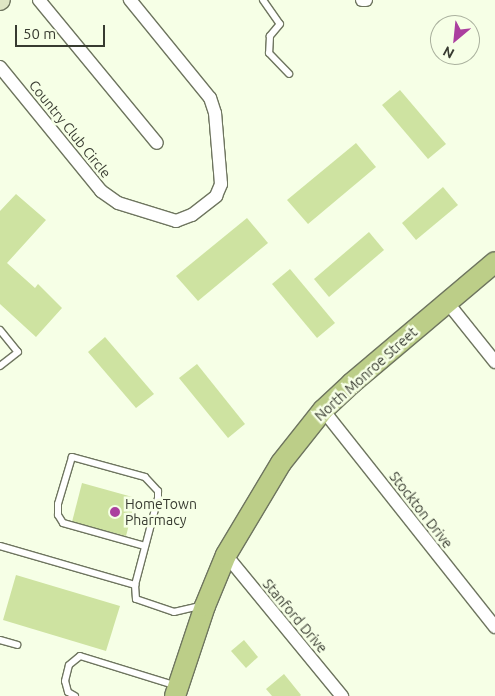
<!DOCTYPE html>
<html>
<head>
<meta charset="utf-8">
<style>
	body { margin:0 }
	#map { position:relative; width:495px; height:696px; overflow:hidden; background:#f6ffe6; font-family:Ubuntu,sans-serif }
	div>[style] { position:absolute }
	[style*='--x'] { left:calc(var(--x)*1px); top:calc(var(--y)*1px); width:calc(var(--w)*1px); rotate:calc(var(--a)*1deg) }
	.building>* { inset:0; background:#cee3a1 }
	.roads { filter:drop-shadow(1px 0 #6e755f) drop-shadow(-1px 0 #6e755f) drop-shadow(0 1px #6e755f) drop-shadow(0 -1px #6e755f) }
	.lane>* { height:6px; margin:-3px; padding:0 3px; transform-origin:3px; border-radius:3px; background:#fff }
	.street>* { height:12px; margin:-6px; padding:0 6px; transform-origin:6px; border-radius:6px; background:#fff }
	.secondary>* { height:18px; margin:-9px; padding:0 9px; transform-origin:9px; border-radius:9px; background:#dee6c4 }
	.primary>* { height:20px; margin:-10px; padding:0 10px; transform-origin:10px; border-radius:10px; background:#bcce88 }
	.dots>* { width:14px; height:14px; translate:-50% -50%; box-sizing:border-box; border:2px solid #f6ffe6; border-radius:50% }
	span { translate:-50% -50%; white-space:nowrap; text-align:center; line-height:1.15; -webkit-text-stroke:5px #f6ffe6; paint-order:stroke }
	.street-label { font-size:14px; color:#383b31 }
	.poi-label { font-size:14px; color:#383b31 }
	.left { translate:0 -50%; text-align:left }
	.north { position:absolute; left:430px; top:15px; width:50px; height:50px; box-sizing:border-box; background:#f6ffe6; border:1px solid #aab19e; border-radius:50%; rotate:208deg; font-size:14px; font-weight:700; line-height:20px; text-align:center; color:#383b31 }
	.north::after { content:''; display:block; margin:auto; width:18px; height:22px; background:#ab3f9f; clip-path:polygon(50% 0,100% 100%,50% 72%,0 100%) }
	.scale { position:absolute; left:15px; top:25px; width:90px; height:22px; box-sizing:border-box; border:2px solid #383b31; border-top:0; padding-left:6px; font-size:15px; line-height:18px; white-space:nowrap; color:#383b31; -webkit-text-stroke:4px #f6ffe6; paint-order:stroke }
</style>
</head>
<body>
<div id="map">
	<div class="building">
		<div style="clip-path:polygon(400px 90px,446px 144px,428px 159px,382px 105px)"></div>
		<div style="clip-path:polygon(356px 143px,376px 167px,308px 224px,287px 200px)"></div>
		<div style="clip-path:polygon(443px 187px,458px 205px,416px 240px,402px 223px)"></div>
		<div style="clip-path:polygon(16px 194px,46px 220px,7px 263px,35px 288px,38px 284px,62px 308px,36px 337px,0 304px,0 211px)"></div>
		<div style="clip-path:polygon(247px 218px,268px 243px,198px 301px,176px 276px)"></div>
		<div style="clip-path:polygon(369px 232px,384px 250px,329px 297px,314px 279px)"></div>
		<div style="clip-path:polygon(290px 269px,335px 323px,317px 338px,272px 284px)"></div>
		<div style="clip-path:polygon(105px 337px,154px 394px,136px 408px,88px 352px)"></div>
		<div style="clip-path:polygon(197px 364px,245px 424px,228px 438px,179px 378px)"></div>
		<div style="clip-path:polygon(82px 483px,136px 498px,126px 536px,72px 522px)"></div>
		<div style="clip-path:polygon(16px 575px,120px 606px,106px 651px,3px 620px)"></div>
		<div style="clip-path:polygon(244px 640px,258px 657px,246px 668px,231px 651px)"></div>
		<div style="clip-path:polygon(284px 674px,301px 695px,300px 696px,272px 696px,266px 689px)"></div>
	</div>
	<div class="roads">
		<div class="lane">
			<div style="--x:263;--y:0;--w:29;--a:55"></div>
			<div style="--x:280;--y:24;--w:16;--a:130"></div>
			<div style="--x:270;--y:36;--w:17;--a:93"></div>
			<div style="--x:269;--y:53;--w:29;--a:46"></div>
			<div style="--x:0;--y:330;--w:28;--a:51"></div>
			<div style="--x:18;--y:352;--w:23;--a:142"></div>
			<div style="--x:0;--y:546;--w:141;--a:16.1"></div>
			<div style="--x:135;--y:585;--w:14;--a:86"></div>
			<div style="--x:136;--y:599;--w:40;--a:18.9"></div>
			<div style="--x:174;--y:612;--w:28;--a:-13"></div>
			<div style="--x:135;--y:585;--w:90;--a:-75.2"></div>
			<div style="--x:158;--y:498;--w:7;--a:-90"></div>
			<div style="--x:158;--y:491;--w:19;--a:-133"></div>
			<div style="--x:145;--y:477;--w:76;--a:-164.7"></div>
			<div style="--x:72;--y:457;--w:49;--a:106.6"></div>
			<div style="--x:58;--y:504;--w:11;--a:90"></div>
			<div style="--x:58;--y:515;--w:9;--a:58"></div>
			<div style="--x:63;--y:523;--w:85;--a:15.7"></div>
			<div style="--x:0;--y:640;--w:18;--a:16"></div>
			<div style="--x:75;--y:696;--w:8;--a:-150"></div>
			<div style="--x:68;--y:692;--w:11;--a:-105"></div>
			<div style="--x:65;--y:681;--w:16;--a:-76"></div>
			<div style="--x:69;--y:665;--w:14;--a:-39"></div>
			<div style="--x:80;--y:656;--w:102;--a:17.2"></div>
		</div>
		<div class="street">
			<div style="--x:39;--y:0;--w:185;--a:50.5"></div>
			<div style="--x:362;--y:0;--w:4;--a:0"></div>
			<div style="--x:0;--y:67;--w:160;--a:50.8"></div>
			<div style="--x:101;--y:191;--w:21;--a:35"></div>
			<div style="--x:118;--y:203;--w:61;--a:17.2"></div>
			<div style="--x:176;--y:221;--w:17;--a:-21"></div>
			<div style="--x:192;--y:215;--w:31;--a:-38"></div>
			<div style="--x:216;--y:196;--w:13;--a:-67"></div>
			<div style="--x:221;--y:184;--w:71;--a:-94.8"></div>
			<div style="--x:215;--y:113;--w:16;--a:-108"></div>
			<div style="--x:210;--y:98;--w:127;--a:-129.2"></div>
			<div style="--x:447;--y:302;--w:77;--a:51.3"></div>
			<div style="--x:323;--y:410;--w:277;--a:51.6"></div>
			<div style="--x:226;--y:555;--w:183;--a:50.6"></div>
		</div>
		<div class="secondary">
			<div style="--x:0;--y:1;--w:1;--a:-45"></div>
		</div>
		<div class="primary">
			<div style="--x:175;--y:696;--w:95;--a:-71.6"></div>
			<div style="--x:205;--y:606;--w:55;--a:-67.6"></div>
			<div style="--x:226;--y:555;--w:107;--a:-59.1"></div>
			<div style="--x:281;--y:463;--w:68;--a:-51.6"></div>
			<div style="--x:323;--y:410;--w:40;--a:-43"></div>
			<div style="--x:352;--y:383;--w:187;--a:-40.2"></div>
		</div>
	</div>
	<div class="dots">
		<div style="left:115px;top:512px;background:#ab3f9f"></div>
	</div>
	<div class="street-label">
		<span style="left:70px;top:129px;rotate:51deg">Country Club Circle</span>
		<span style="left:366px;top:374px;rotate:-42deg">North Monroe Street</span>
		<span style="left:421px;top:510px;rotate:52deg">Stockton Drive</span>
		<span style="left:295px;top:616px;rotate:50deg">Stanford Drive</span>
	</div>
	<div class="poi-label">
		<span class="left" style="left:125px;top:512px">HomeTown<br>Pharmacy</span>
	</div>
	<div class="north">N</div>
	<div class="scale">50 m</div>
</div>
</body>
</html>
